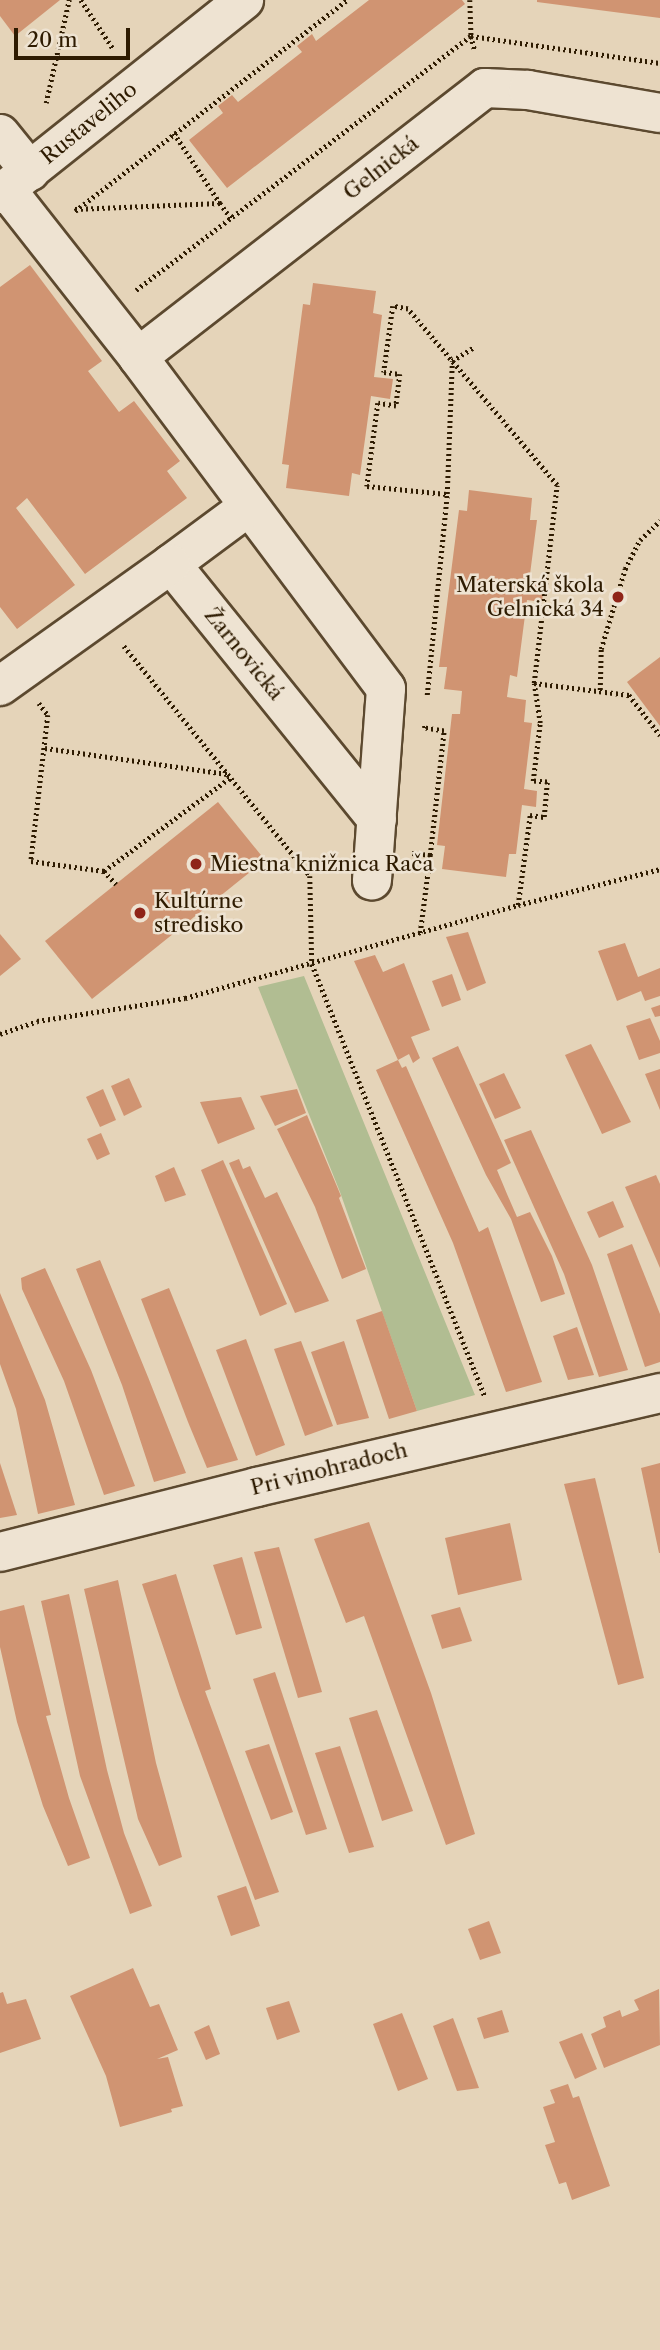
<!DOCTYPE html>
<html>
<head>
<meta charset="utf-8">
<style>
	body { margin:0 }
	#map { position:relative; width:660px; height:2350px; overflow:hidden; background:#e5d4b9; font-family:"Libre Caslon Text",serif }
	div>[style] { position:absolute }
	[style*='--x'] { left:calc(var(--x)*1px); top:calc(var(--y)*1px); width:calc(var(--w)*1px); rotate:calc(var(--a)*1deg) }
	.green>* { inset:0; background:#b1bd92 }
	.building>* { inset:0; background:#d09472 }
	.path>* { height:4.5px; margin-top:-2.25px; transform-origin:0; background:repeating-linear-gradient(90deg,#2e1b01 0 2px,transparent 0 5.5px) }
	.roads { filter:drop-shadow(2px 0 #5c492f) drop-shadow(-2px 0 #5c492f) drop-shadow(0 2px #5c492f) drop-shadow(0 -2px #5c492f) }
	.minor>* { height:38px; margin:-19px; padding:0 19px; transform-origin:19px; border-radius:19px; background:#eee3d2 }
	.dots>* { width:19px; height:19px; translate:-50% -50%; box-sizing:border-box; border:4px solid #eee3d2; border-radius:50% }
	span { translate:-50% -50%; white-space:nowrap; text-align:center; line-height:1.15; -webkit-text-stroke:5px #eee3d2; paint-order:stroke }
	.street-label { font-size:21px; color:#2e1b01 }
	.poi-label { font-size:21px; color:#2e1b01 }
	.right { translate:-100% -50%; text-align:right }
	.left { translate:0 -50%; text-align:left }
	.scale { position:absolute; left:14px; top:28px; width:116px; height:32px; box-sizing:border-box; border:4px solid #2e1b01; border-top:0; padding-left:9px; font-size:21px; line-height:24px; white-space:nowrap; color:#2e1b01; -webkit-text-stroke:5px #eee3d2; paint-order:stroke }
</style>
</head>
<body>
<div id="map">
	<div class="green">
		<div style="clip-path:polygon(304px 976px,475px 1395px,417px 1411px,340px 1192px,258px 987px)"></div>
	</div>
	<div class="building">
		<div style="clip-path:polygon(0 0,60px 0,15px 36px,0 16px)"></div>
		<div style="clip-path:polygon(369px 0,462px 0,465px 4px,227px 188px,189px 140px,223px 113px,218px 106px,232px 95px,238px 102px,302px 52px,297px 46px,312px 34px,316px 41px)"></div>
		<div style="clip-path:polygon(537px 0,660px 0,660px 18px,537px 2px)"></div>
		<div style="clip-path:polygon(30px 265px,102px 361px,88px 371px,119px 412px,134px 401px,180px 461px,167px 471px,187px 498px,85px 574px,27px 498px,16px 508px,75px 585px,17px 629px,0 607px,0 287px)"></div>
		<div style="clip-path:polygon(313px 283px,376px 291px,373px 313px,382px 315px,374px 377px,393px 379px,390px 399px,371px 396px,360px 475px,352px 473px,349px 496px,286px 488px,289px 465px,282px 464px,303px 304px,310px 305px)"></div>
		<div style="clip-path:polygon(469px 490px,532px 498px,530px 520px,537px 520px,529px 582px,544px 584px,542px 602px,527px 600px,517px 677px,510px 675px,507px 697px,526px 700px,524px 722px,532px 723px,524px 789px,537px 791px,536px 807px,522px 805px,516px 854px,509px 854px,506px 877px,442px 869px,445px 846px,437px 845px,452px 714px,460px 714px,462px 691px,444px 689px,447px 667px,439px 667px,459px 510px,467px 511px)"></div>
		<div style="clip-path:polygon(660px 657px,660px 726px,627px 682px)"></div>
		<div style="clip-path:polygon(218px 802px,265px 860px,92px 999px,45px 941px)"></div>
		<div style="clip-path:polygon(468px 932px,486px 983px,467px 991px,446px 937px)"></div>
		<div style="clip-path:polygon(0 934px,21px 959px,0 976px)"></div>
		<div style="clip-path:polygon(625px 943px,638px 977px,660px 968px,660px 996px,645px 1001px,641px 991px,617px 1001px,598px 951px)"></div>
		<div style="clip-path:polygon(375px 955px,383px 972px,404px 963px,430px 1030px,411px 1037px,420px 1058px,413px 1063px,409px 1054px,398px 1060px,354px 961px)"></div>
		<div style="clip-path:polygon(452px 974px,461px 1000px,442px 1007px,432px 981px)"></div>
		<div style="clip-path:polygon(660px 1005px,660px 1016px,655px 1017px,651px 1008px)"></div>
		<div style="clip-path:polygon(650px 1018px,660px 1041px,660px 1053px,639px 1060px,626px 1026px)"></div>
		<div style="clip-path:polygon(591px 1044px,631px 1122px,602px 1134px,565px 1055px)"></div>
		<div style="clip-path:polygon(458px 1046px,511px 1163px,497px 1170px,507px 1194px,517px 1217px,530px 1212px,552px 1256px,565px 1294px,541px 1302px,511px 1219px,486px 1175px,432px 1058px)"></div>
		<div style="clip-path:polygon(398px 1060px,402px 1068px,406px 1066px,479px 1232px,488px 1227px,542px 1382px,506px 1392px,453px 1243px,376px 1070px)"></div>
		<div style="clip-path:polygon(660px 1069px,660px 1110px,645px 1074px)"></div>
		<div style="clip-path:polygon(504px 1073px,521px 1108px,495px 1119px,479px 1084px)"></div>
		<div style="clip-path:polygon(129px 1078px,142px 1107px,124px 1116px,111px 1086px)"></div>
		<div style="clip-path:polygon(103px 1089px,116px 1120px,100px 1127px,86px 1097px)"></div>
		<div style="clip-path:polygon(297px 1089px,306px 1113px,275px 1126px,260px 1096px)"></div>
		<div style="clip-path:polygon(241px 1097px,255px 1129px,218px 1144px,200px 1102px)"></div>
		<div style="clip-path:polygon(307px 1115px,341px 1196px,339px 1198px,366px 1269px,342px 1279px,315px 1207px,277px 1129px)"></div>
		<div style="clip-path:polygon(531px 1130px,592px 1265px,628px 1370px,599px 1377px,564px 1274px,504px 1140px)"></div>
		<div style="clip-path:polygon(101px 1133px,110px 1154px,97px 1160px,87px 1139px)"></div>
		<div style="clip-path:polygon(239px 1159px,243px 1169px,250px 1166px,265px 1198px,277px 1192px,329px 1301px,295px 1313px,229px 1163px)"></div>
		<div style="clip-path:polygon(223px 1160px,287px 1304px,260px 1316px,201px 1170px)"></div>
		<div style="clip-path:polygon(174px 1167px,186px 1195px,165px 1202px,155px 1176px)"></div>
		<div style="clip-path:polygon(656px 1175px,660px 1184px,660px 1268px,625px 1187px)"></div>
		<div style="clip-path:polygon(613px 1201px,624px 1227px,599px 1238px,587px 1212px)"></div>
		<div style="clip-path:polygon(632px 1244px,660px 1314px,660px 1362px,645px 1367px,607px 1254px)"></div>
		<div style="clip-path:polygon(100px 1260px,148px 1377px,186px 1473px,154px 1482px,122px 1385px,76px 1269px)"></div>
		<div style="clip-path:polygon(45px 1268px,91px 1370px,135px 1486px,104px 1495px,64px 1381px,22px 1289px,21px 1278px)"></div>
		<div style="clip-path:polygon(169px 1288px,192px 1345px,238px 1460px,207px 1468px,188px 1422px,141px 1299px)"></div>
		<div style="clip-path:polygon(0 1293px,45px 1400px,75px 1505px,38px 1514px,16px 1409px,0 1364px)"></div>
		<div style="clip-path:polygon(382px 1311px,417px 1411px,389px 1419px,356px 1320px)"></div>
		<div style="clip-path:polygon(577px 1327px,594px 1375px,568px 1380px,553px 1336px)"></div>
		<div style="clip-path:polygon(246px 1339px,285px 1445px,256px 1456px,216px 1350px)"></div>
		<div style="clip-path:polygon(301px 1341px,333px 1426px,305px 1436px,274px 1349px)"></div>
		<div style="clip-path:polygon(344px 1341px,369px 1418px,337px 1425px,311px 1352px)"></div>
		<div style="clip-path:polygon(0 1463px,17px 1515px,0 1518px)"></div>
		<div style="clip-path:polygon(660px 1463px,660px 1553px,659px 1553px,641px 1468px)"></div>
		<div style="clip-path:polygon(595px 1478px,644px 1678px,618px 1685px,564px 1484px)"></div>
		<div style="clip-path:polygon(369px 1522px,431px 1693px,475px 1834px,446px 1845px,364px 1616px,346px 1623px,314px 1539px)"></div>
		<div style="clip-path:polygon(510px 1523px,522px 1580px,458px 1595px,445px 1538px)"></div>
		<div style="clip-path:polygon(279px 1547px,322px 1692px,298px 1698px,254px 1552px)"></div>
		<div style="clip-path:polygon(242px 1557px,262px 1628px,236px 1635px,213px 1565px)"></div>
		<div style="clip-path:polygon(176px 1574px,211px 1689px,205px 1691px,279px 1892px,255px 1900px,180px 1697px,142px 1584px)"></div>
		<div style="clip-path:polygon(118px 1580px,156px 1763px,182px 1857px,159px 1866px,138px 1819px,84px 1589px)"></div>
		<div style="clip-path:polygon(69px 1594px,107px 1770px,124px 1833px,152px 1906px,130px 1914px,80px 1776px,41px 1601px)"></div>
		<div style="clip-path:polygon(24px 1605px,51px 1715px,46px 1716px,69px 1798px,90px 1858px,68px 1866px,43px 1806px,17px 1722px,0 1647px,0 1611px)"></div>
		<div style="clip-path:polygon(460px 1607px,472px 1641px,442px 1649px,431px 1615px)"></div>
		<div style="clip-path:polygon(275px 1672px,327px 1829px,306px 1835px,253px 1679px)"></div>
		<div style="clip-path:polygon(377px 1710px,413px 1811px,382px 1821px,349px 1718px)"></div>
		<div style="clip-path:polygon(269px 1744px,293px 1812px,271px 1820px,245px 1751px)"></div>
		<div style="clip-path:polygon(340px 1746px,374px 1847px,349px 1853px,315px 1753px)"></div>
		<div style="clip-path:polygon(246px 1886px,260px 1926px,231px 1936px,217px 1896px)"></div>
		<div style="clip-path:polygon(489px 1921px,501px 1953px,480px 1960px,468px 1929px)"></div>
		<div style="clip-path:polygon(133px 1968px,150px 2007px,159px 2004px,178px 2050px,157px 2059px,168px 2057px,183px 2106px,171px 2109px,172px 2112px,120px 2127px,106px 2076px,70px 1996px)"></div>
		<div style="clip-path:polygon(659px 1989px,660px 2045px,604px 2068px,591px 2034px,606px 2027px,603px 2017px,620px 2010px,622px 2017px,639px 2010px,634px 2000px)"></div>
		<div style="clip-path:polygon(3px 1992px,7px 2004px,26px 1999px,41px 2039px,0 2053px,0 1993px)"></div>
		<div style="clip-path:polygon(289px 2001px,300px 2032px,277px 2040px,266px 2008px)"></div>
		<div style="clip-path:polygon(502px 2010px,509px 2032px,484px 2039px,477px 2018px)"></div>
		<div style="clip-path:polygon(402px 2013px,428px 2079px,398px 2091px,373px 2024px)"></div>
		<div style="clip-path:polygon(453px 2018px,479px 2088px,457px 2091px,433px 2026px)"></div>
		<div style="clip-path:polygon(209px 2025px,220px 2054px,206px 2060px,194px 2032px)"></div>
		<div style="clip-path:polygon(582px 2033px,597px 2069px,575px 2079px,559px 2042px)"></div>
		<div style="clip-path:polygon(568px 2084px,573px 2098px,579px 2096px,610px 2186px,572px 2200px,566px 2182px,559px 2184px,545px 2145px,555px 2142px,543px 2107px,555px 2103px,550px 2090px)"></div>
	</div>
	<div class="path">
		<div style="--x:81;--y:0;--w:60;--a:56.6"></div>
		<div style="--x:470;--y:0;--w:36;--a:88"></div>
		<div style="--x:471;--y:36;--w:16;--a:75"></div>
		<div style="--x:46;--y:103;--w:106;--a:-77.4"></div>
		<div style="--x:174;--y:133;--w:84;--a:56.7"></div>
		<div style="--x:75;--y:209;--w:145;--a:-2.4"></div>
		<div style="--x:220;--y:203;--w:19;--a:54"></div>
		<div style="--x:75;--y:211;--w:344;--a:-37.8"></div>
		<div style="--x:136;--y:290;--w:420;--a:-37.2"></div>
		<div style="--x:471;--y:36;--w:191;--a:8.1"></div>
		<div style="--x:124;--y:646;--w:296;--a:51"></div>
		<div style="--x:310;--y:876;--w:88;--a:88.7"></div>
		<div style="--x:312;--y:964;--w:465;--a:68.2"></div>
		<div style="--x:534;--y:683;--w:96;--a:7.2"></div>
		<div style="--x:629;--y:695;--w:51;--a:52.2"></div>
		<div style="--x:600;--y:690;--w:41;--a:-88.6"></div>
		<div style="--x:601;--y:649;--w:84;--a:-73.3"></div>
		<div style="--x:625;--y:569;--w:33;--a:-63"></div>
		<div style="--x:640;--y:540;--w:28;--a:-44"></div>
		<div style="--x:427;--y:695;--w:202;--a:-84.3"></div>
		<div style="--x:447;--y:494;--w:133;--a:-87.8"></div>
		<div style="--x:452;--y:361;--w:25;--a:-32"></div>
		<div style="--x:39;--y:703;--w:15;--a:53"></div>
		<div style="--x:48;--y:715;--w:147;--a:96.6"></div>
		<div style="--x:31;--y:861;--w:74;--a:7.8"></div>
		<div style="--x:104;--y:871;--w:158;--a:-36.5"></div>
		<div style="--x:45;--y:748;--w:184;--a:8.1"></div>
		<div style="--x:412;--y:853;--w:18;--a:6"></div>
		<div style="--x:430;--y:855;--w:125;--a:-83.6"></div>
		<div style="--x:444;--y:731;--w:20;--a:-171"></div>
		<div style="--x:424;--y:728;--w:3;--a:-72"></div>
		<div style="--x:104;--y:871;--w:18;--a:47"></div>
		<div style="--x:306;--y:871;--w:10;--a:-37"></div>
		<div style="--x:314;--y:865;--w:20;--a:3"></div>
		<div style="--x:518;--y:905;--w:146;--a:-14.2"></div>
		<div style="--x:420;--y:933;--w:79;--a:-82.7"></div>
		<div style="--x:0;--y:1034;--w:39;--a:-19"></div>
		<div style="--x:37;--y:1021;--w:150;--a:-8.8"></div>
		<div style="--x:185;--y:998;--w:346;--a:-15.6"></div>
		<div style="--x:518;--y:905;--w:91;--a:-82.4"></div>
		<div style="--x:530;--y:815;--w:14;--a:8"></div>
		<div style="--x:544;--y:817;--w:35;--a:-85"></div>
		<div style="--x:547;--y:782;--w:14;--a:-176"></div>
		<div style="--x:533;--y:781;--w:58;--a:-83.1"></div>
		<div style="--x:540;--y:723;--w:40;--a:-98.5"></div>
		<div style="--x:534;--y:683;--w:199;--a:-83.4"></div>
		<div style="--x:557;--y:485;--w:231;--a:-130.3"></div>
		<div style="--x:408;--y:309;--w:15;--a:-169"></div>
		<div style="--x:393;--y:306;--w:67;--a:97.8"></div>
		<div style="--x:384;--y:372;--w:16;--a:7"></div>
		<div style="--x:400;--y:374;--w:32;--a:97"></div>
		<div style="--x:396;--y:406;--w:18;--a:-171"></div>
		<div style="--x:378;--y:403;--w:84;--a:97.5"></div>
		<div style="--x:367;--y:486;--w:80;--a:5.7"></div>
	</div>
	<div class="roads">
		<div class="minor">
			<div style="--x:0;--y:134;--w:48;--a:51"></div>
			<div style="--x:6;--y:189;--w:214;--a:51.8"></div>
			<div style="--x:138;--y:357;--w:414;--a:53.2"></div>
			<div style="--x:386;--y:689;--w:192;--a:94.2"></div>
			<div style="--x:0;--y:194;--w:312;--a:-38.5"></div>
			<div style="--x:138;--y:357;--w:439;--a:-37.8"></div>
			<div style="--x:485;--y:88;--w:43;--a:2.7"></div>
			<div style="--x:528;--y:90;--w:134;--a:9.9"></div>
			<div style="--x:248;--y:507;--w:96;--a:143.5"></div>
			<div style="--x:171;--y:564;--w:328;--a:51.1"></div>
			<div style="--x:0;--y:686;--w:210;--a:-35.5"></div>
			<div style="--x:0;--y:1552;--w:265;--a:-14.2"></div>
			<div style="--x:257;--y:1487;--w:414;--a:-13.1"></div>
		</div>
	</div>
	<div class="dots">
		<div style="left:618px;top:597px;background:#8f2418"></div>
		<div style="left:196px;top:864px;background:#8f2418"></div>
		<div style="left:140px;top:913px;background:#8f2418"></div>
	</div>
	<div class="street-label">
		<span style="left:89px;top:123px;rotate:-39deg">Rustaveliho</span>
		<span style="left:381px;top:168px;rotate:-38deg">Gelnická</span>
		<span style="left:244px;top:654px;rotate:51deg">Žarnovická</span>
		<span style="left:329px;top:1469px;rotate:-14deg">Pri vinohradoch</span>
	</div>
	<div class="poi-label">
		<span class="right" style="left:604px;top:597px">Materská škola<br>Gelnická 34</span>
		<span class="left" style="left:210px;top:864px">Miestna knižnica Rača</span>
		<span class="left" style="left:154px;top:913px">Kultúrne<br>stredisko</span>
	</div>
	<div class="scale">20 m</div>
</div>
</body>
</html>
